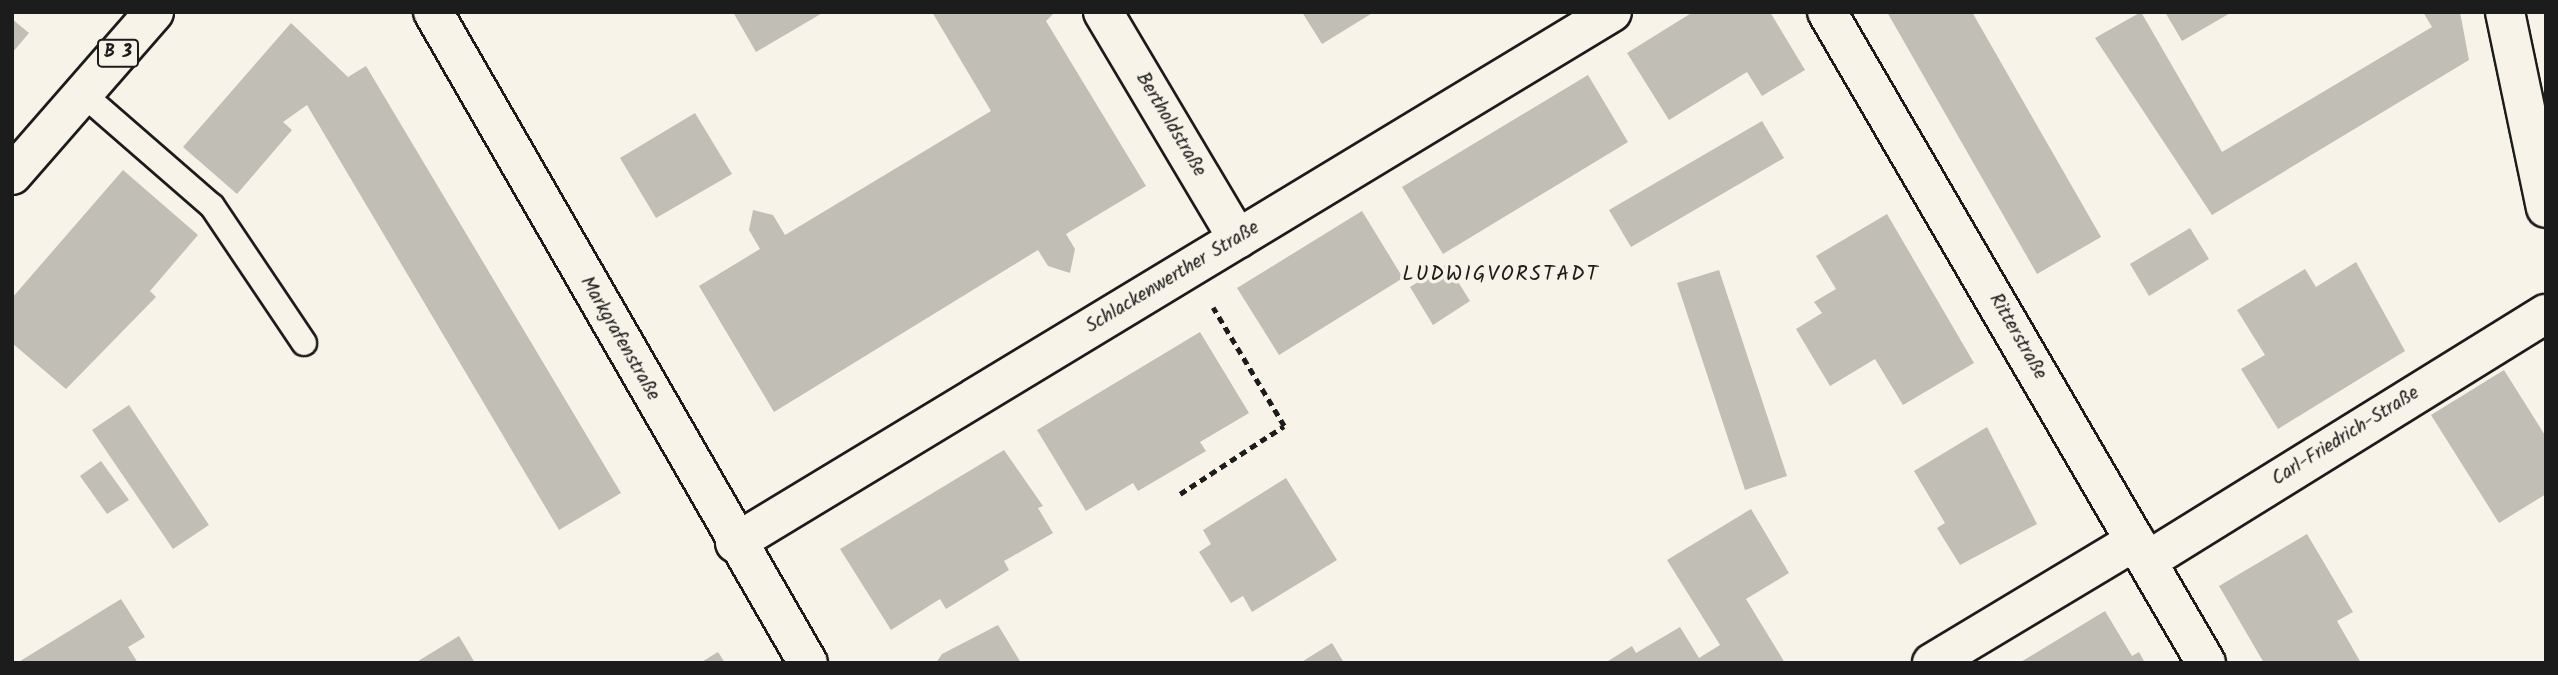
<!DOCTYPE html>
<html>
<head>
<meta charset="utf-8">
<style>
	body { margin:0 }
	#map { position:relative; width:2558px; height:675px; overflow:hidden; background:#f7f3e8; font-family:Kalam,sans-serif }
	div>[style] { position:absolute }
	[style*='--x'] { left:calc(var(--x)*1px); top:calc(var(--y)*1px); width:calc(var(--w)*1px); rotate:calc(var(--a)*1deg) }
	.building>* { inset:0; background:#c0beb5 }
	.path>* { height:4.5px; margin-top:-2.25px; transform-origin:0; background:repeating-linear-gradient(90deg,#1c1c1c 0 7px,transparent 0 12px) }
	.roads { filter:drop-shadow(2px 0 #1c1c1c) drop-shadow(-2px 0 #1c1c1c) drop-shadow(0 2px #1c1c1c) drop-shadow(0 -2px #1c1c1c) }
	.service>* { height:24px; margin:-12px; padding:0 12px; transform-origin:12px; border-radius:12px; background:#f7f3e8 }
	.minor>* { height:38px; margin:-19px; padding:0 19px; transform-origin:19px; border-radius:19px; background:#f7f3e8 }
	.primary>* { height:38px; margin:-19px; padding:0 19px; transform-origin:19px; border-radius:19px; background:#f7f3e8 }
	span { translate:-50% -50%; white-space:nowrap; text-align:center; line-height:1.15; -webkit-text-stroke:7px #f7f3e8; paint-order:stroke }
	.shield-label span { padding:2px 5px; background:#f7f3e8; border:2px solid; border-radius:5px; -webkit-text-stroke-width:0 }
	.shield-label { font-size:18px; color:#1c1c1c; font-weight:700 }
	.street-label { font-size:19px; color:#1c1c1c }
	.neighbourhood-label { font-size:21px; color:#1c1c1c; letter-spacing:2px }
	.frame { position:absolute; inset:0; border:14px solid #1c1c1c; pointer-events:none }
</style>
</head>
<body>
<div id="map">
	<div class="building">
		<div style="clip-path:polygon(733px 12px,824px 12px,756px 52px)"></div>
		<div style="clip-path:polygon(932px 12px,1055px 12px,1046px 21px,1146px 186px,1066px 234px,1075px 249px,1070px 273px,1048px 266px,1038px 250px,774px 412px,699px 286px,760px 249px,749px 230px,753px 210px,773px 215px,785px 235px,991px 111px)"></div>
		<div style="clip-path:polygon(1302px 12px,1374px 12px,1322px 44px)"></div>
		<div style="clip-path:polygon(1693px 12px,1770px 12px,1805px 70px,1762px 96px,1747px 72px,1669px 120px,1627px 53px)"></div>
		<div style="clip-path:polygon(1887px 12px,1972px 12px,2101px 237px,2037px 274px)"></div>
		<div style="clip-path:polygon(2141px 12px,2222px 152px,2432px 27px,2423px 12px,2460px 12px,2469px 60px,2212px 215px,2095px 38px)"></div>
		<div style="clip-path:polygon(2165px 12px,2232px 12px,2182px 41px)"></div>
		<div style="clip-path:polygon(12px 19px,29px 33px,12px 53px)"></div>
		<div style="clip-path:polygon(291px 23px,348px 77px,366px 66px,621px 493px,559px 530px,307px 105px,283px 122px,292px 130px,237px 194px,183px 147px)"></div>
		<div style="clip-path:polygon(1588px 75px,1628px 142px,1443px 254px,1402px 187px)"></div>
		<div style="clip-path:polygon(695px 113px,732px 174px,656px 218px,620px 158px)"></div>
		<div style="clip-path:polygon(1762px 121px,1784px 158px,1631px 247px,1609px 210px)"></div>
		<div style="clip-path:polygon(123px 170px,198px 235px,150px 291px,156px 297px,66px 389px,12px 343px,12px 298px)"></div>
		<div style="clip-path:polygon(1362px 211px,1403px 278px,1279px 355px,1237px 288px)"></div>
		<div style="clip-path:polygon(1887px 214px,1974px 363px,1903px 405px,1875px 359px,1830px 386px,1796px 329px,1822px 313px,1814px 302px,1836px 289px,1816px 256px)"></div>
		<div style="clip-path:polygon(2190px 228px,2209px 259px,2149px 296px,2130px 264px)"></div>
		<div style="clip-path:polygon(2356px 262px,2405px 351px,2278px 429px,2241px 369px,2265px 355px,2237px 310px,2305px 269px,2316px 287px)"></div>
		<div style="clip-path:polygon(1447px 264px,1470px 301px,1433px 325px,1410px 287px)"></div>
		<div style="clip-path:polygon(1719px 270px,1787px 476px,1745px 490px,1677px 283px)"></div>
		<div style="clip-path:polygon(1200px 332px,1249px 413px,1200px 442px,1206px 451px,1138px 491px,1133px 483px,1086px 511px,1037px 430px)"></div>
		<div style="clip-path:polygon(2504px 370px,2546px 437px,2546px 494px,2499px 523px,2431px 415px)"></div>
		<div style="clip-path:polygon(129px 405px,209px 525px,173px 549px,92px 430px)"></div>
		<div style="clip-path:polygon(1987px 427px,2037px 524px,1960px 565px,1937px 528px,1945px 523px,1914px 471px)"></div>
		<div style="clip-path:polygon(1004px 450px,1043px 506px,1038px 508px,1053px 533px,1004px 561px,1009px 570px,946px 609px,940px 599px,891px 630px,840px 549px)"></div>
		<div style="clip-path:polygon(101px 461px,129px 500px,107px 514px,80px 476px)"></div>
		<div style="clip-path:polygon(1286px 478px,1337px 560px,1252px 612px,1243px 596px,1231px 603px,1199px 552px,1211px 544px,1203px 530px)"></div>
		<div style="clip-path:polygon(1751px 509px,1789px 573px,1746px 599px,1785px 663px,1605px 663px,1632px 646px,1636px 653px,1680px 627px,1699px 658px,1720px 645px,1667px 560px)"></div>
		<div style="clip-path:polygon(2307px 534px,2353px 612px,2337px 621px,2361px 663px,2264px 663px,2219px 586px)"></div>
		<div style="clip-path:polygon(121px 599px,145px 637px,128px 647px,138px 663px,17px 663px)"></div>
		<div style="clip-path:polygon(2105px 611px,2132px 656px,2139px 652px,2145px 663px,2019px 663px)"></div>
		<div style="clip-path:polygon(998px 625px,1021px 663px,936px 663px,942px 654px)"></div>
		<div style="clip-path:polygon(459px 636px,475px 663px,415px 663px)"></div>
		<div style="clip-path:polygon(1332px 643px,1344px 663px,1300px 663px)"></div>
		<div style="clip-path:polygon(718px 652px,725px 663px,700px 663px)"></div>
	</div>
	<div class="path">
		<div style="--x:1180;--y:494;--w:124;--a:-33.2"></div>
		<div style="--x:1284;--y:426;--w:138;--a:-121"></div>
	</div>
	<div class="roads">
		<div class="service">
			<div style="--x:83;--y:94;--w:171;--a:41"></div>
			<div style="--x:212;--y:206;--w:165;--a:56.1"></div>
		</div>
		<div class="minor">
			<div style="--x:433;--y:12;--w:751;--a:60.06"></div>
			<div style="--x:1103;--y:12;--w:264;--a:59.3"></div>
			<div style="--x:1827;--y:12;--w:753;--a:59.79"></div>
			<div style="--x:2505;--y:12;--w:200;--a:78.2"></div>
			<div style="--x:735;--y:543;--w:1025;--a:-31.19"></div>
			<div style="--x:2147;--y:561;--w:469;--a:-31.8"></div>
			<div style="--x:1932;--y:663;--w:237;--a:-31"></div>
		</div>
		<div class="primary">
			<div style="--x:12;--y:175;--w:216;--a:-48.9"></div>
		</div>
	</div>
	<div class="shield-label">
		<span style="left:118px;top:53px">B 3</span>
	</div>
	<div class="street-label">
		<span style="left:1170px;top:125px;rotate:59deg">Bertholdstraße</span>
		<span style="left:1173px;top:278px;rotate:-31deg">Schlackenwerther Straße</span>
		<span style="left:2017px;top:337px;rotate:60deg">Ritterstraße</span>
		<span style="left:619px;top:339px;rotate:60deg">Markgrafenstraße</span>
		<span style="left:2346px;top:437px;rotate:-32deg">Carl-Friedrich-Straße</span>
	</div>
	<div class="neighbourhood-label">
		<span style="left:1501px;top:275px">LUDWIGVORSTADT</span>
	</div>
	<div class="frame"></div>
</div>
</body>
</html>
